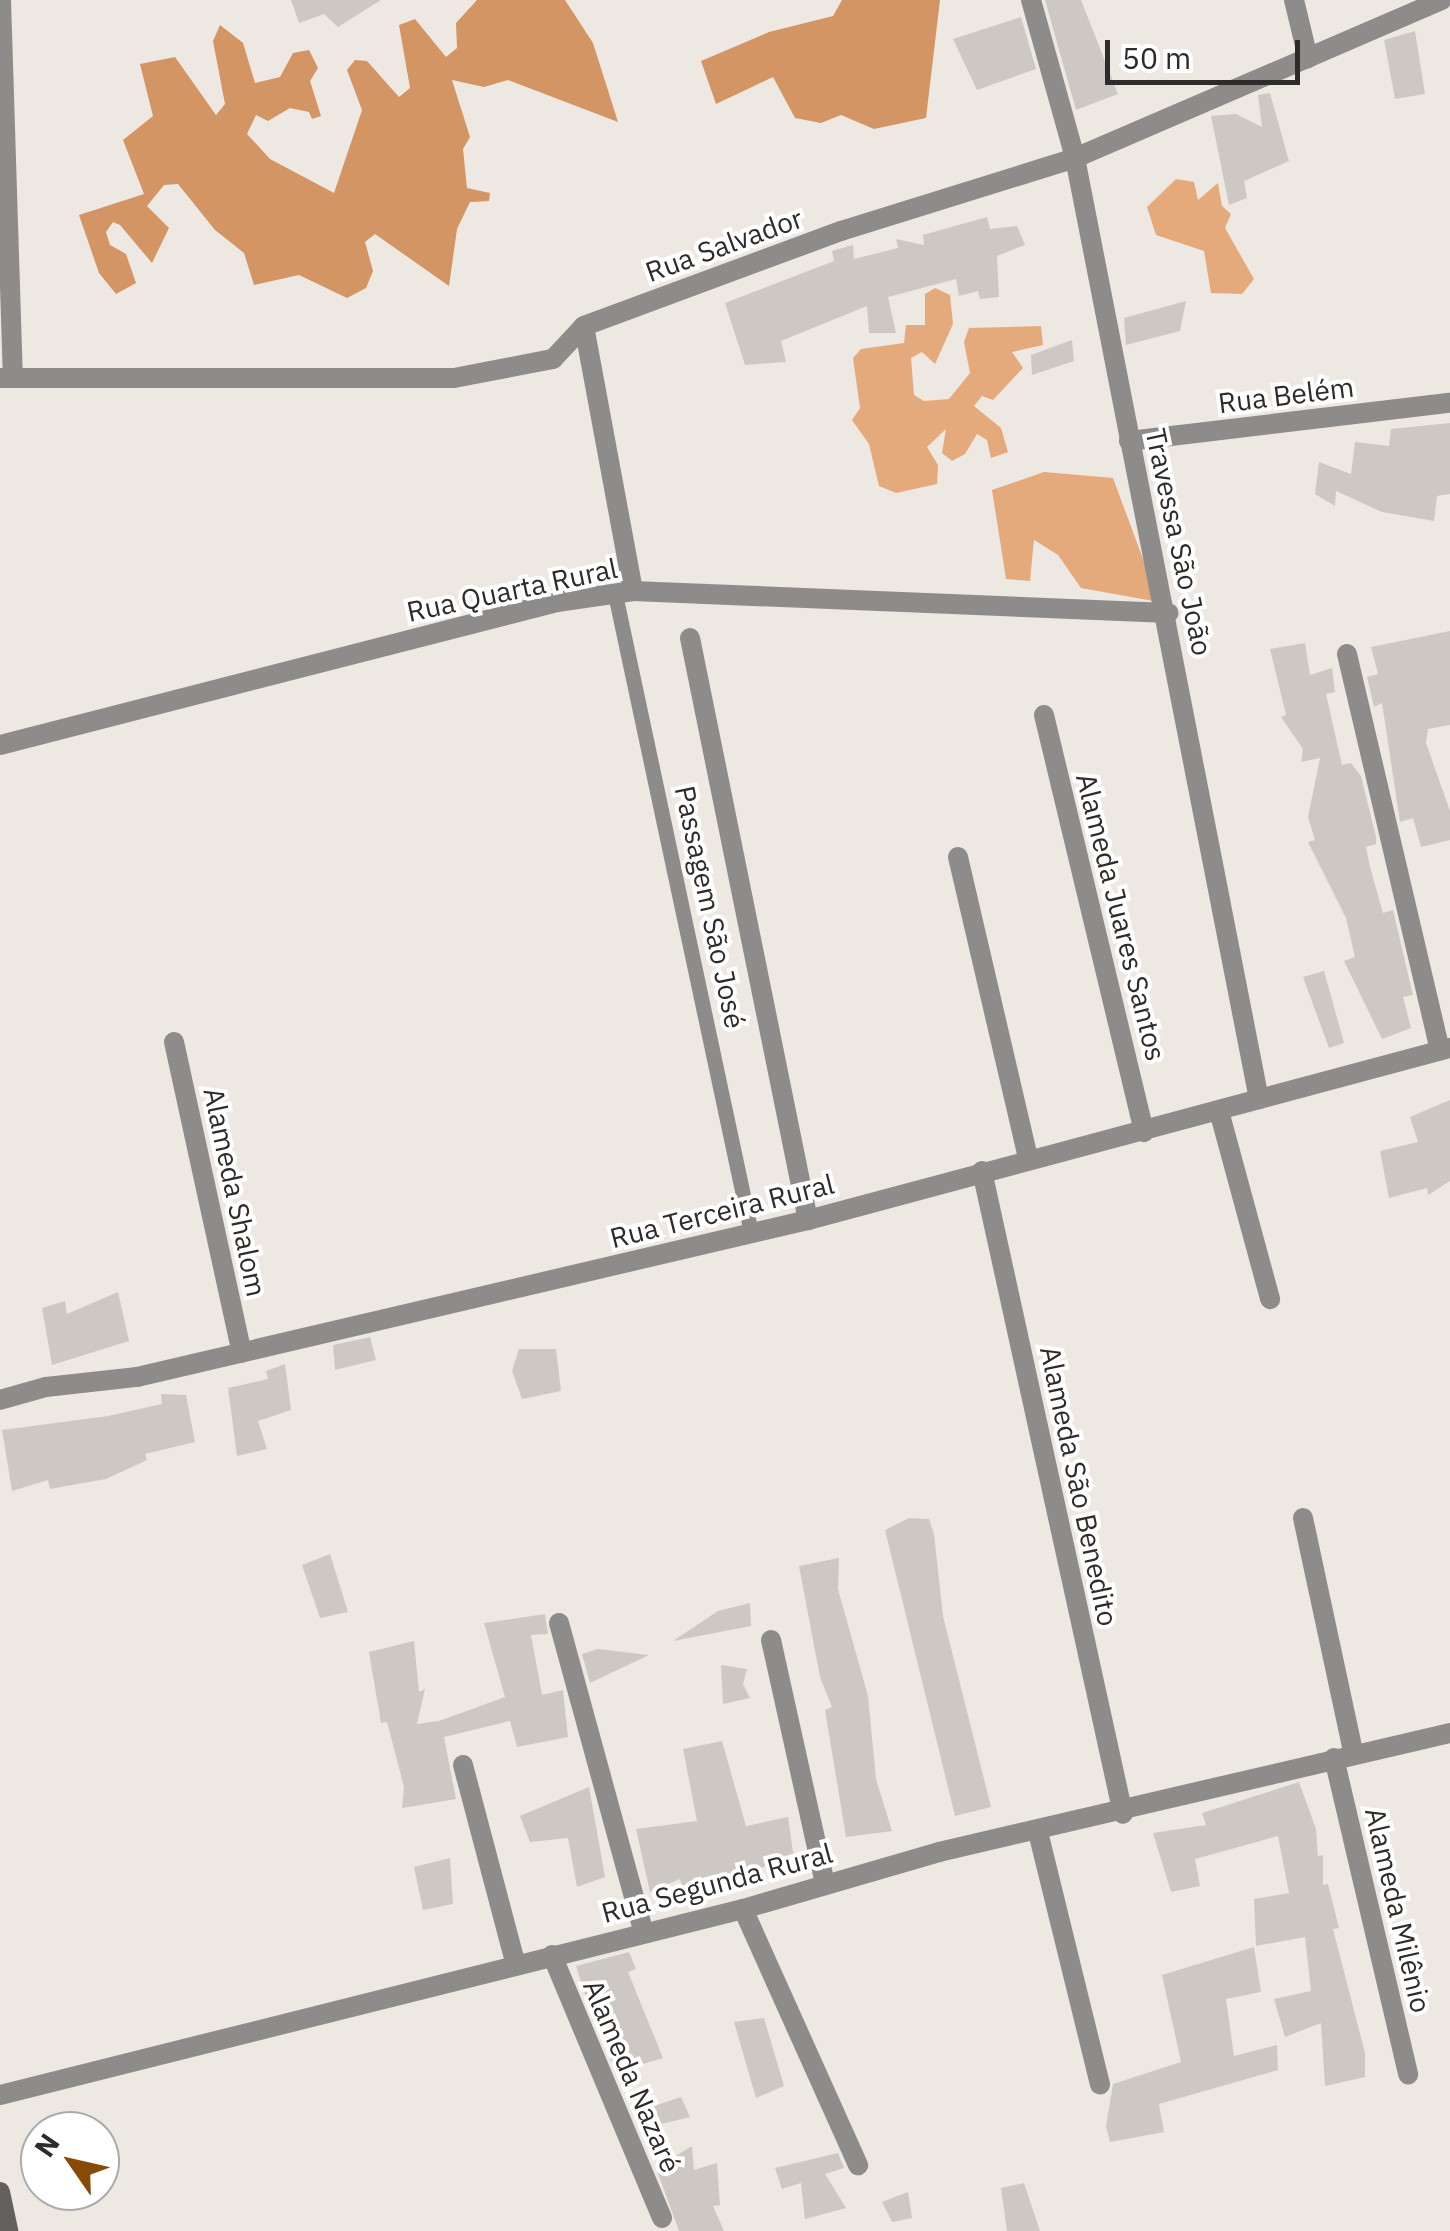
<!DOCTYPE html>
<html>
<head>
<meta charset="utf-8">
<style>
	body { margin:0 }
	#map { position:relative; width:1450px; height:2231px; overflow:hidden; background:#eee8e3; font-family:"IBM Plex Sans",sans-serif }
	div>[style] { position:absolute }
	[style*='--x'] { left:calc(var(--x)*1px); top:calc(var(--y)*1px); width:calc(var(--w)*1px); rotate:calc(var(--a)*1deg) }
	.green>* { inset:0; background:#e5aa7b }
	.forest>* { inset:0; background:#d29563 }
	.building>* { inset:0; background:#cec8c4 }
	.lane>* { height:15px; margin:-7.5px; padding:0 7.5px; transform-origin:7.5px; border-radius:7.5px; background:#8e8c8a }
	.street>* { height:20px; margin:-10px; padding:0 10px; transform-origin:10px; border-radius:10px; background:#8e8c8a }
	.secondary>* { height:20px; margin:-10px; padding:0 10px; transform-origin:10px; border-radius:10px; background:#64605e }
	span { translate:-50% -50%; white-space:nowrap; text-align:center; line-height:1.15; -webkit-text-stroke:8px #fff; paint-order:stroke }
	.street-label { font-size:28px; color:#2e2c2a }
	.north { position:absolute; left:20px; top:2111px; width:100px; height:100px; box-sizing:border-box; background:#fff; border:2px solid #ababaa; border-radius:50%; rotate:304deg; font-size:28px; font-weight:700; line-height:40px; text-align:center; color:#2e2c2a }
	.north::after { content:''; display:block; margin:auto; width:35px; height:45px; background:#874b09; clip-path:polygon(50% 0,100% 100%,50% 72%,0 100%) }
	.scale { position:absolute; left:1105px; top:40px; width:195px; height:45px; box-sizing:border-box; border:5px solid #2e2c2a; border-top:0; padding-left:12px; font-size:30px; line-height:35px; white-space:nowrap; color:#2e2c2a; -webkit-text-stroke:8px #fff; paint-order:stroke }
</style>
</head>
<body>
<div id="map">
	<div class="green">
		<div style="clip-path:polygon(1176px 179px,1194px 182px,1198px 200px,1218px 183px,1222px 206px,1231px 214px,1225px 228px,1254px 279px,1242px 294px,1211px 293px,1204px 251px,1156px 235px,1147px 207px)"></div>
		<div style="clip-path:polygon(935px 288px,950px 295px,953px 324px,935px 364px,922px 352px,911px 358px,914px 395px,924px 401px,949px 399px,970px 373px,964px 342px,969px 328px,1041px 326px,1043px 345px,1012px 352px,1023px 368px,993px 400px,982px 396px,974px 406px,1001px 428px,1008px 452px,991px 458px,987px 440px,977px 434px,965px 454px,952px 461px,942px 453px,946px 429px,927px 447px,938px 465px,937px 484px,896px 493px,879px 486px,869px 444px,852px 420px,860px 408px,853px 358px,861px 349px,904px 343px,906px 325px,925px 325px,925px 294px)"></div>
		<div style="clip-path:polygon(1044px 472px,1113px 478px,1159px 602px,1081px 588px,1058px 555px,1034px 540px,1030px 581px,1006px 579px,992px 490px)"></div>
	</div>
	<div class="forest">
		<div style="clip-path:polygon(477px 0,565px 0,593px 43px,618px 122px,508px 80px,484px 87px,452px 80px,470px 137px,463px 149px,467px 188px,490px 193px,489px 201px,470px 202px,457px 229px,449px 286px,375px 234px,365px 242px,373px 271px,366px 288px,347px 298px,299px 275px,254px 285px,244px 253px,215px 230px,178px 184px,164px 185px,147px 206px,169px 228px,152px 263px,120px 225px,113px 222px,106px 232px,110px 245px,126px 254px,136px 283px,116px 294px,99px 273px,79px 215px,144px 194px,123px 140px,153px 116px,140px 64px,175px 57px,216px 115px,225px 104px,213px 41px,220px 25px,243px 43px,255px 83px,280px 77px,293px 53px,309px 50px,318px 68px,310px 81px,321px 116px,312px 119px,309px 112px,290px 108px,268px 121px,256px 115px,247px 134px,270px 159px,334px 193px,362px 110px,347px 70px,355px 60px,367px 61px,399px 97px,410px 88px,399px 25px,415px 19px,446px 57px,457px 48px,456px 23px)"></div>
		<div style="clip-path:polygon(842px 0,940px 0,926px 118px,874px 129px,841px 115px,821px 123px,795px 118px,773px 77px,716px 104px,701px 61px,769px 32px,833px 16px)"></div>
	</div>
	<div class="building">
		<div style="clip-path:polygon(291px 0,381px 0,338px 27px,324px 14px,299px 23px)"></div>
		<div style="clip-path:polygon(1045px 0,1081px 0,1118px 94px,1076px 110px)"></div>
		<div style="clip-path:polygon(1021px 17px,1036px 69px,977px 90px,953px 39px)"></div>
		<div style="clip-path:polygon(1415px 31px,1425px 94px,1395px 99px,1384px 40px)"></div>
		<div style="clip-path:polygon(1270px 93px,1289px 161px,1244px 181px,1247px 198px,1229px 205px,1211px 116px,1236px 114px,1262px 127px,1258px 95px)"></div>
		<div style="clip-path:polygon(987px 217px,990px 229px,1017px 226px,1025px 245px,997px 256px,999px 297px,980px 299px,978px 291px,959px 296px,956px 279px,888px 297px,896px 333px,869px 333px,867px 306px,781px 341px,786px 362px,745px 365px,725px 303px,834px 261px,832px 251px,853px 245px,854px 259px,898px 248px,896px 239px,924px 245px,923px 235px)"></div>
		<div style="clip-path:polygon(1186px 301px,1180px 331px,1126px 345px,1124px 318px)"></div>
		<div style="clip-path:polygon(1072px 340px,1074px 361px,1032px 375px,1031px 355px)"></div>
		<div style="clip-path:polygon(1450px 423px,1450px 494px,1437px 496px,1434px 521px,1382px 512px,1336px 491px,1335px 506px,1315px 494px,1319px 462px,1351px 474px,1355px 442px,1389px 446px,1391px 429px)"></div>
		<div style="clip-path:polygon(1450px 631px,1450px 725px,1428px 729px,1426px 743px,1450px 811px,1450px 840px,1421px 847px,1413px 818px,1400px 822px,1382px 703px,1374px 707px,1367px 677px,1378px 674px,1371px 647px)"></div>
		<div style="clip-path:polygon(1305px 643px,1310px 675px,1332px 668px,1335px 692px,1326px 694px,1342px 765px,1351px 763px,1361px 776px,1376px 837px,1376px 844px,1366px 847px,1370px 867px,1383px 913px,1393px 910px,1413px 995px,1403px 997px,1411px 1028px,1382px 1039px,1344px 961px,1355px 957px,1346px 918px,1308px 842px,1315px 840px,1308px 817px,1320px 758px,1301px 762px,1303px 749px,1281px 717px,1286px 715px,1270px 649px)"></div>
		<div style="clip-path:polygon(1324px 971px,1344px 1043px,1329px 1048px,1303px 977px)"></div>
		<div style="clip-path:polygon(1450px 1100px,1450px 1181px,1428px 1195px,1427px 1188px,1389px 1198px,1380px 1151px,1418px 1142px,1410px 1117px)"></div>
		<div style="clip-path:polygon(118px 1292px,129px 1341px,52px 1365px,42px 1308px,65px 1301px,67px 1314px)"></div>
		<div style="clip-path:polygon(370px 1337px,376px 1360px,335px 1370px,333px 1345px)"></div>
		<div style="clip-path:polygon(519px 1349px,556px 1349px,561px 1391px,522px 1399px,512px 1371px)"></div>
		<div style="clip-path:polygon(285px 1364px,291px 1410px,258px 1421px,267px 1449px,237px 1456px,228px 1388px,268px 1379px,266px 1371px)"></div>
		<div style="clip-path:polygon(161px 1394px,186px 1395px,195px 1442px,145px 1454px,147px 1460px,106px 1479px,50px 1489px,48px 1480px,12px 1491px,2px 1430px,108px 1416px,162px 1404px)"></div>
		<div style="clip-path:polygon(909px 1518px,929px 1519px,934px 1534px,943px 1616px,991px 1807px,955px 1816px,885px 1530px)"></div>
		<div style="clip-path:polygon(330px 1554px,348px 1612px,320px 1618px,302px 1565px)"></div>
		<div style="clip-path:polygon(839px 1558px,838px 1589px,868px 1696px,876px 1779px,892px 1831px,846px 1837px,825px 1710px,832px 1707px,820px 1677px,799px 1566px)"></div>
		<div style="clip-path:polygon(750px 1603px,751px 1626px,673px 1641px,718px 1611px)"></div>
		<div style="clip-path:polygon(545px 1614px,548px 1634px,531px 1635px,542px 1695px,563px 1690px,568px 1737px,517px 1747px,510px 1721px,444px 1737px,456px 1799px,402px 1808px,404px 1787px,387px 1722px,381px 1723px,369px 1652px,414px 1641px,419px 1692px,425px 1689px,417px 1724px,439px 1721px,505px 1697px,484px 1623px)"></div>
		<div style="clip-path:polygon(598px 1649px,649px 1655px,590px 1683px,582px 1654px)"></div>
		<div style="clip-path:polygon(721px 1665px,747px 1669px,743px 1684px,750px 1698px,723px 1704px)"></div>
		<div style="clip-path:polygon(722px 1741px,746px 1826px,788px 1817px,794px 1859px,708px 1882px,682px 1886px,680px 1879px,650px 1892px,636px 1829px,697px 1821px,683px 1749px)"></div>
		<div style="clip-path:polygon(1299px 1782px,1316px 1829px,1318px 1856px,1323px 1855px,1323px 1885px,1328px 1884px,1339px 1928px,1333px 1929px,1365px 2053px,1365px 2077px,1325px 2086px,1321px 2023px,1285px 2037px,1274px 1999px,1311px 1991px,1305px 1937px,1256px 1946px,1254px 1899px,1289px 1893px,1278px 1836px,1195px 1859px,1200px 1886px,1171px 1892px,1153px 1833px,1206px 1825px,1202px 1813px)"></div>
		<div style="clip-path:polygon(589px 1787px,605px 1877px,577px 1887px,568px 1838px,530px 1842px,520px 1816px)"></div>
		<div style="clip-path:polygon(450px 1858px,453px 1904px,423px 1910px,414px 1867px)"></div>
		<div style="clip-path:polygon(1254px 1947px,1261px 1992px,1226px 1999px,1234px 2056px,1277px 2045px,1278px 2070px,1159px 2104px,1164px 2132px,1110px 2142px,1106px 2126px,1113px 2084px,1181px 2062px,1162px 1975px)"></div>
		<div style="clip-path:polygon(629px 1952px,636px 1969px,628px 1972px,663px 2058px,616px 2072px,607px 2051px,616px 2049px,601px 2011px,591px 2013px,576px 1966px)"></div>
		<div style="clip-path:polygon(764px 2018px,784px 2086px,756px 2098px,734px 2022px)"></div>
		<div style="clip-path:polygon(681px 2097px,690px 2117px,657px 2125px,654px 2106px)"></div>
		<div style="clip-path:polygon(692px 2146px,694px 2170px,717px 2163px,720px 2205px,713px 2206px,724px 2231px,679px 2231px,656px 2168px)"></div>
		<div style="clip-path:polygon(838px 2153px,844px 2168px,825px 2174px,846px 2208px,805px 2219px,801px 2183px,782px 2189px,775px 2168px)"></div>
		<div style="clip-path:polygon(1024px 2183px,1040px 2231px,1007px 2231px,1001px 2188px)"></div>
		<div style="clip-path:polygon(908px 2192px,912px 2218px,892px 2222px,882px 2202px)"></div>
	</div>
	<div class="lane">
		<div style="--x:615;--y:594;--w:653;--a:77.98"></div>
	</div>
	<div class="street">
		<div style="--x:1;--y:0;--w:378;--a:88.2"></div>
		<div style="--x:1031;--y:0;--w:164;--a:74.4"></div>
		<div style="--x:1075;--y:158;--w:959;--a:78.94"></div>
		<div style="--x:1294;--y:0;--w:60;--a:76.4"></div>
		<div style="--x:584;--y:326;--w:269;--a:79.5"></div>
		<div style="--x:0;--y:378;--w:454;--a:0"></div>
		<div style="--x:454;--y:378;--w:101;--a:-10.9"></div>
		<div style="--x:553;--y:359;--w:45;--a:-46.8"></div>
		<div style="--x:584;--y:326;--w:274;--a:-20.3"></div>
		<div style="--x:841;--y:231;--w:245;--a:-17.3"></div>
		<div style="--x:1075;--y:158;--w:399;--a:-23.3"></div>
		<div style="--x:1129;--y:441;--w:323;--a:-6.8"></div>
		<div style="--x:690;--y:638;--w:594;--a:78.54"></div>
		<div style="--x:1347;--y:654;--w:407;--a:76.8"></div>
		<div style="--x:1044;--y:715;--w:429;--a:76.5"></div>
		<div style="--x:0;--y:745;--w:575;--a:-14.4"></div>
		<div style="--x:557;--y:602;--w:77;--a:-8.2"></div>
		<div style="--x:633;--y:591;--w:536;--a:2.35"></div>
		<div style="--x:958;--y:857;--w:310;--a:76.9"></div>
		<div style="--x:174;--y:1042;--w:318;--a:77.7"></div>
		<div style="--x:1219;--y:1111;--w:195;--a:74.8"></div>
		<div style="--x:982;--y:1171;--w:658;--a:77.63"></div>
		<div style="--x:0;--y:1400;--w:48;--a:-15.8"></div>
		<div style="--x:46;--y:1387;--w:92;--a:-6.3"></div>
		<div style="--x:137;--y:1377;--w:689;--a:-13.17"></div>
		<div style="--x:808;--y:1220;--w:665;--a:-15"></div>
		<div style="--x:1303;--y:1518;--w:242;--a:77.9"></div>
		<div style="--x:559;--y:1623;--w:319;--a:74.7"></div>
		<div style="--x:771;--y:1640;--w:250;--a:77.5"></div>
		<div style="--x:1334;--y:1758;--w:325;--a:76.8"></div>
		<div style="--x:463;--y:1765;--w:207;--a:75.2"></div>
		<div style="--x:1038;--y:1832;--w:260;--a:76.2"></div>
		<div style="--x:743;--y:1909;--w:281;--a:65.8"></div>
		<div style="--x:552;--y:1955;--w:285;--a:67.3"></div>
		<div style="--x:0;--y:2095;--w:766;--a:-14.05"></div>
		<div style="--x:743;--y:1909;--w:204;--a:-16.2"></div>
		<div style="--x:939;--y:1852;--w:525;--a:-13.11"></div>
	</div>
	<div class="secondary">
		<div style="--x:0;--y:2192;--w:40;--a:78"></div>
	</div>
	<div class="street-label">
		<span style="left:724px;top:245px;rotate:-20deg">Rua Salvador</span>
		<span style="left:1286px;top:395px;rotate:-7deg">Rua Belém</span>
		<span style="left:1179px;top:542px;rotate:78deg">Travessa São João</span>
		<span style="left:512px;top:590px;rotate:-12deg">Rua Quarta Rural</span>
		<span style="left:710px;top:907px;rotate:78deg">Passagem São José</span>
		<span style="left:1121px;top:917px;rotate:76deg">Alameda Juares Santos</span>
		<span style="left:235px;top:1192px;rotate:78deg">Alameda Shalom</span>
		<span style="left:722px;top:1211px;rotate:-14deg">Rua Terceira Rural</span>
		<span style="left:1079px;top:1486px;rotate:78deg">Alameda São Benedito</span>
		<span style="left:717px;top:1883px;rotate:-15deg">Rua Segunda Rural</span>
		<span style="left:1398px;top:1910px;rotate:77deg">Alameda Milênio</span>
		<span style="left:632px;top:2076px;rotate:67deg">Alameda Nazaré</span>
	</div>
	<div class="north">N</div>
	<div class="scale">50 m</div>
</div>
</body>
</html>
